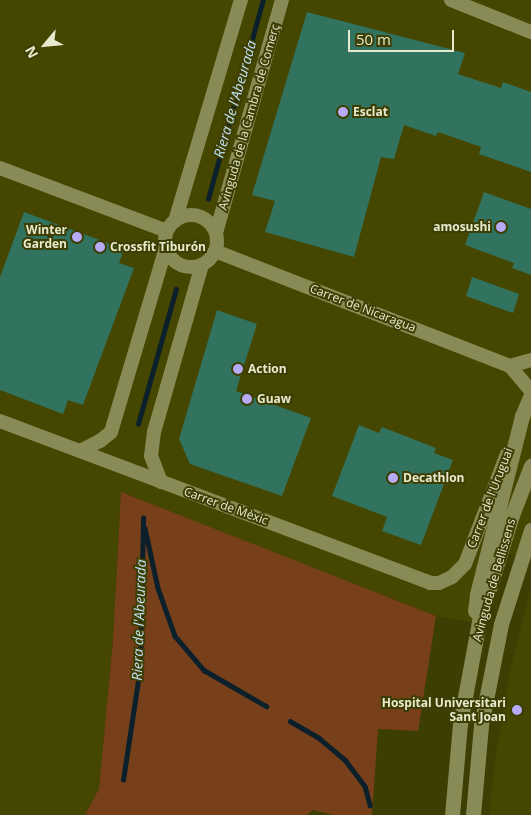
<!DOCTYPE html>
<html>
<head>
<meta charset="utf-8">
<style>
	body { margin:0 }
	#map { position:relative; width:531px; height:815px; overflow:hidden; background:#3d3e03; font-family:"Open Sans",sans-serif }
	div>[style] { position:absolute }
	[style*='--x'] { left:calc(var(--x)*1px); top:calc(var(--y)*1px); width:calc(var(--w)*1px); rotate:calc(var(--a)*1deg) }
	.built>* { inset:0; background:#454600 }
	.green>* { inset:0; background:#783f1b }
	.stream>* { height:4.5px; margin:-2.25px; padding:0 2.25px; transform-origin:2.25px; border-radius:2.25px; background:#0b202a }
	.building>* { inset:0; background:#32735f }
	.street>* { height:14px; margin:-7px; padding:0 7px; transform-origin:7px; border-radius:7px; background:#888b55 }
	.street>.ring { margin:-7px; padding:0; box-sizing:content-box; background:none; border:14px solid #888b55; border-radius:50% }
	.secondary>* { height:15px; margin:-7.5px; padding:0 7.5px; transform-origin:7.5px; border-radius:7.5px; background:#888b55 }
	.dots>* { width:14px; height:14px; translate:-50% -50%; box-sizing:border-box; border:2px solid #3d3e03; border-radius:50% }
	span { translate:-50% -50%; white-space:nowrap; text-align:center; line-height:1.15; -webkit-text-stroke:4px #3d3e03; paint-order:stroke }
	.poi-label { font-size:12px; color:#e8eace; font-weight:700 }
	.left { translate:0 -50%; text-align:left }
	.right { translate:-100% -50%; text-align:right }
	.street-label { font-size:12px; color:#e8eace }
	.water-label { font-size:14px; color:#c2e0f0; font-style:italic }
	.north { position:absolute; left:20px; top:20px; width:50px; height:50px; -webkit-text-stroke:4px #3d3e03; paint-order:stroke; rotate:242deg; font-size:14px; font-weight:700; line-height:20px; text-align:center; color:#e8eace }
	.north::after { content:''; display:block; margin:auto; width:18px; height:22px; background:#e8eace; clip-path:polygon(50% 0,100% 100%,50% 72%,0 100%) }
	.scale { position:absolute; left:348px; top:30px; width:106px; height:22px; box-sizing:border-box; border:2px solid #e8eace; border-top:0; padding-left:6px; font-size:15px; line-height:18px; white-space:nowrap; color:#e8eace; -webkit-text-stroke:4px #3d3e03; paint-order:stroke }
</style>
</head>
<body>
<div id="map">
	<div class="built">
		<div style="clip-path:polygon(0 0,531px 0,531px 562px,509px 553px,498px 591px,483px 624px,436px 616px,121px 493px,113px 641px,99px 789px,85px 815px,0 815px)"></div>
		<div style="clip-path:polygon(531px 588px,531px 815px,489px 815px,496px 753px,511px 667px)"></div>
	</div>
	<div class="green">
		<div style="clip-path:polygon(121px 492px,436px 616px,418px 731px,378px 729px,372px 815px,334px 815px,313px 810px,307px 815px,85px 815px,99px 789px,113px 641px)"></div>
	</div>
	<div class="stream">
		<div style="--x:208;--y:199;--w:206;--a:-74.6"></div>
		<div style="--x:138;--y:424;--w:140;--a:-74.3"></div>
		<div style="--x:145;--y:528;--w:61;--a:77.8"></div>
		<div style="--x:158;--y:588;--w:51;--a:70.5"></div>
		<div style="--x:175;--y:636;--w:45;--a:49.5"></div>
		<div style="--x:204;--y:670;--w:72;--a:30.1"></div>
		<div style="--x:290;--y:721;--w:34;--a:30"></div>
		<div style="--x:319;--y:738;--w:35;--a:40"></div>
		<div style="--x:346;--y:761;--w:31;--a:53"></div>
		<div style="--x:365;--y:786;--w:20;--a:75"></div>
		<div style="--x:123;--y:780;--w:114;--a:-81.4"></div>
		<div style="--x:140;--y:667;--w:149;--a:-88.8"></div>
	</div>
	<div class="building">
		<div style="clip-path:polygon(307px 12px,465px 53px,458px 74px,501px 88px,503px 82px,531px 92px,531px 172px,479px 154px,481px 147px,438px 132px,436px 136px,404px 125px,394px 159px,381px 157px,354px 257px,265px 232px,275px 201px,252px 195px)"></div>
		<div style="clip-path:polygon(484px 192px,531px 209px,531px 275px,512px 268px,514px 263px,465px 245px)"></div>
		<div style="clip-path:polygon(24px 212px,124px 249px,119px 263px,134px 268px,83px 405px,68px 400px,63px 414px,0 390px,0 277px)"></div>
		<div style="clip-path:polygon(472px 277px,519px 294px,513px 313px,466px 296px)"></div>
		<div style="clip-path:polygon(217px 310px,257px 324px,236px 391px,311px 418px,282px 496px,190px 464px,179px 439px)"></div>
		<div style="clip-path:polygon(359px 425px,379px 433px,382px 427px,436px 448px,434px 453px,453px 460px,421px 545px,382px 531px,387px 517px,332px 496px)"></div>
	</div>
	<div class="street">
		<div style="--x:451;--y:0;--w:86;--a:21.8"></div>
		<div style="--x:0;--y:168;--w:178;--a:20.7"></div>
		<div class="ring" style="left:165px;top:215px;width:38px;height:38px"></div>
		<div style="--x:175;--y:221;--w:231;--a:-73.4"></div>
		<div style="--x:216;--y:233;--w:242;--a:-74.2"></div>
		<div style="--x:215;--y:251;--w:317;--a:21.3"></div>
		<div style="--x:510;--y:366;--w:33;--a:50"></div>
		<div style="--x:510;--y:366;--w:22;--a:-16"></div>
		<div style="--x:0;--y:421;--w:460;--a:20.6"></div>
		<div style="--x:430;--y:583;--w:9;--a:0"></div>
		<div style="--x:439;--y:583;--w:14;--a:-25"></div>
		<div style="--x:452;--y:577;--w:18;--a:-45"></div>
		<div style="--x:465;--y:564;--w:118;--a:-69.1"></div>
		<div style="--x:80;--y:451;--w:22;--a:-27"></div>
		<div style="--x:100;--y:441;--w:14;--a:-39"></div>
		<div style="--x:111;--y:432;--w:192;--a:-73.4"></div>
		<div style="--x:161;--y:482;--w:28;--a:-111"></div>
		<div style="--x:151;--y:456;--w:24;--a:-83"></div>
		<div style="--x:154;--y:432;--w:174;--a:-74"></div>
	</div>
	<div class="secondary">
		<div style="--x:475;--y:611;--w:17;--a:-83"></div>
		<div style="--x:477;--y:594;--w:184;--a:-75.8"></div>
		<div style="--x:522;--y:416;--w:23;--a:-67"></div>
		<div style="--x:452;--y:815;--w:91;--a:-85"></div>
		<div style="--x:460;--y:724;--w:105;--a:-79.5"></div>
		<div style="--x:479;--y:621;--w:111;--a:-72.7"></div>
		<div style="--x:512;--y:515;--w:53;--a:-68.8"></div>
		<div style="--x:473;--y:815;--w:90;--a:-84.9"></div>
		<div style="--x:481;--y:725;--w:103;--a:-78.8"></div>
		<div style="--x:501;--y:624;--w:99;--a:-72.3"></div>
	</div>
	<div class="dots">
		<div style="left:343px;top:112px;background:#b7abf8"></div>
		<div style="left:501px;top:227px;background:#b7abf8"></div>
		<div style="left:77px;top:237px;background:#b7abf8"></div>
		<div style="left:100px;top:247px;background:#b7abf8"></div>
		<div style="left:238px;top:369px;background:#b7abf8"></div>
		<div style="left:247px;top:399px;background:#b7abf8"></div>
		<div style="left:393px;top:478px;background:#b7abf8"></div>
		<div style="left:517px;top:710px;background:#b7abf8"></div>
	</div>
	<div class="poi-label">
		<span class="left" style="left:353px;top:112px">Esclat</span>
		<span class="right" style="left:491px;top:227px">amosushi</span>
		<span class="right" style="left:67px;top:237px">Winter<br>Garden</span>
		<span class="left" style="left:110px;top:247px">Crossfit Tiburón</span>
		<span class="left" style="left:248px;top:369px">Action</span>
		<span class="left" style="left:257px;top:399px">Guaw</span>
		<span class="left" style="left:403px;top:478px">Decathlon</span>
		<span class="right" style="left:506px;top:710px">Hospital Universitari<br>Sant Joan</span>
	</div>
	<div class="street-label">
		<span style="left:249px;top:117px;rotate:-74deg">Avinguda de la Cambra de Comerç</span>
		<span style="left:363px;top:308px;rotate:21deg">Carrer de Nicaragua</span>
		<span style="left:490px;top:498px;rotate:-69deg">Carrer de l'Uruguai</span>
		<span style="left:226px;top:506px;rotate:20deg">Carrer de Mèxic</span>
		<span style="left:494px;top:580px;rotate:-74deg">Avinguda de Bellissens</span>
	</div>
	<div class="water-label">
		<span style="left:235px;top:99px;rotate:-74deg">Riera de l'Abeurada</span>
		<span style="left:139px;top:620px;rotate:-88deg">Riera de l'Abeurada</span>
	</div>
	<div class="north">N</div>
	<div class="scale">50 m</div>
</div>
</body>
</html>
